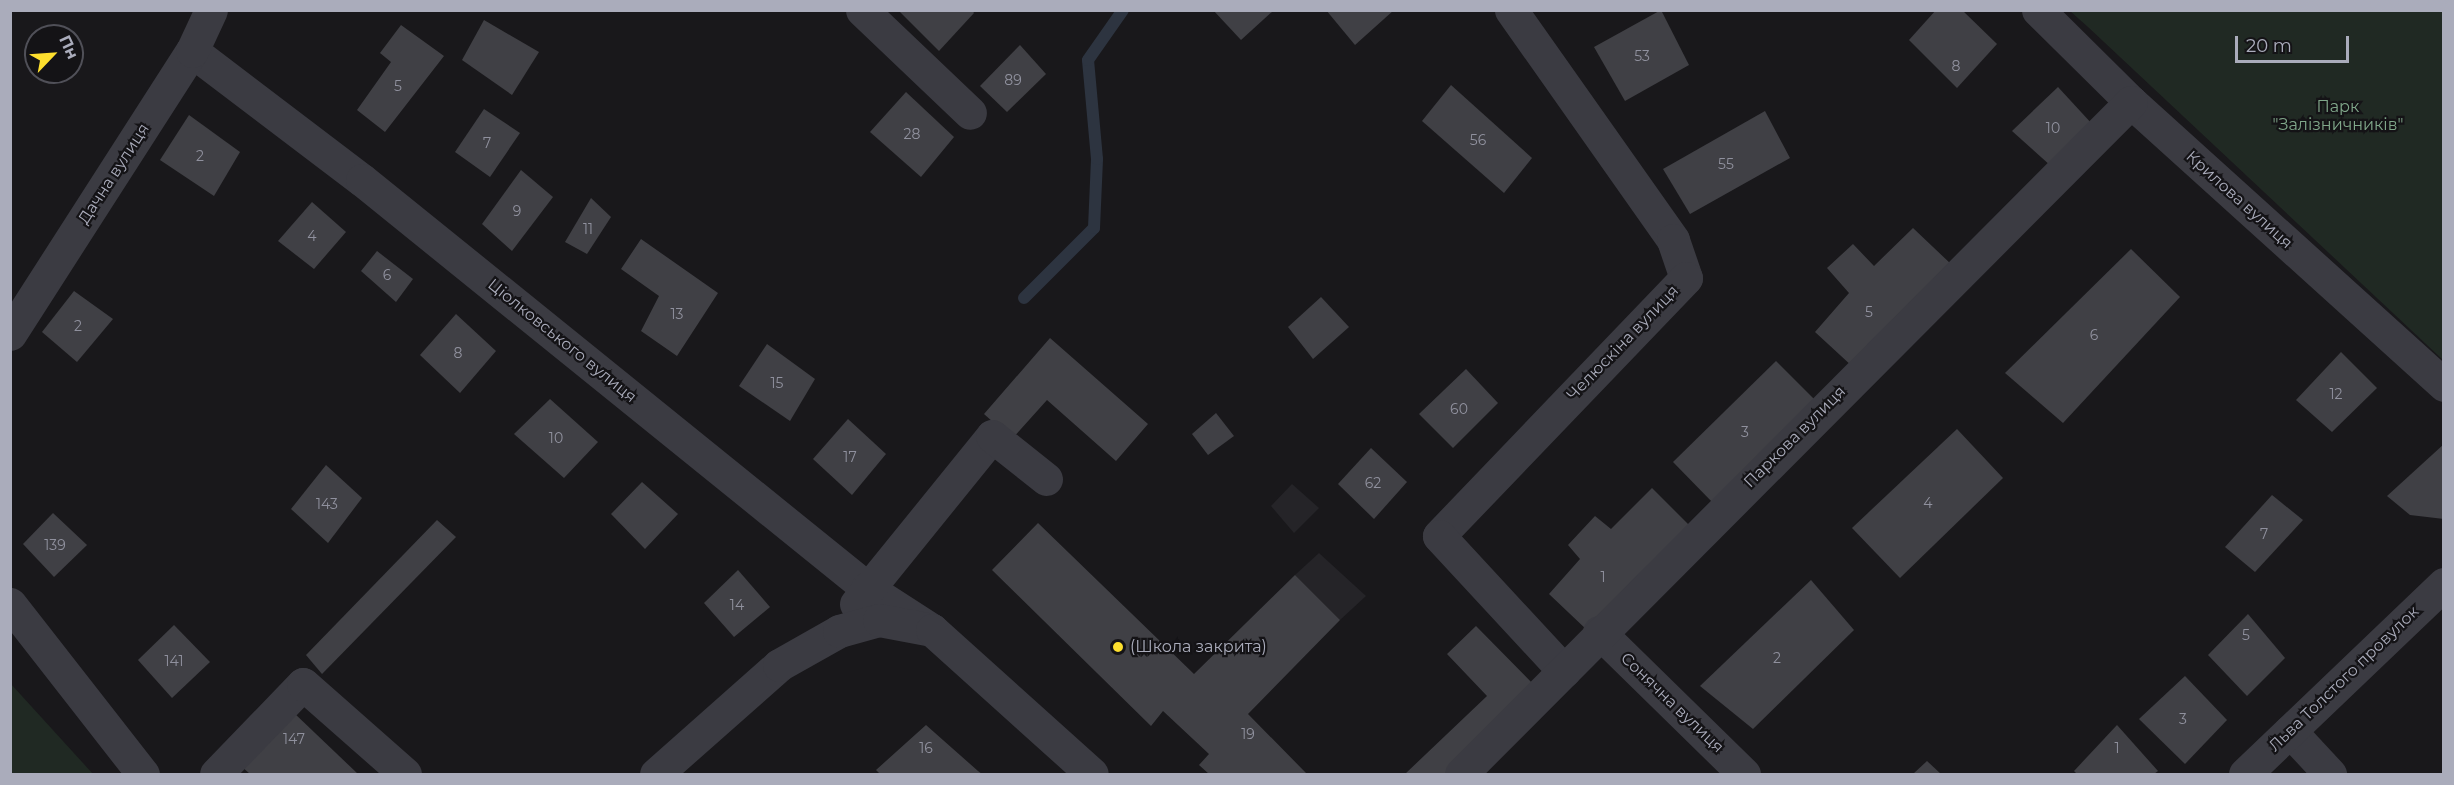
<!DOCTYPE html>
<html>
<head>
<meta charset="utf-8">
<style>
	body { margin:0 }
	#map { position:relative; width:2454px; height:785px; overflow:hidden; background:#19181b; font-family:Montserrat,sans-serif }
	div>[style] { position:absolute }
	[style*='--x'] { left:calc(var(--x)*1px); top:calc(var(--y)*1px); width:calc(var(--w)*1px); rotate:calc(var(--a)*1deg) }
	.built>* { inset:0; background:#252428 }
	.green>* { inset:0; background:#202923 }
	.stream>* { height:12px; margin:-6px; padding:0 6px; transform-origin:6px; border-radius:6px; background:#2d3440 }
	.building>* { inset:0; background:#404045 }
	.minor>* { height:33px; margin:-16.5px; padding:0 16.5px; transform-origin:16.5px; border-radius:16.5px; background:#3b3b42 }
	.dots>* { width:16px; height:16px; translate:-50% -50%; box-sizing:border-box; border:3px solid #141316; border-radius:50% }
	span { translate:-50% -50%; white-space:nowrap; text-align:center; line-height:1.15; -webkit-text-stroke:4.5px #141316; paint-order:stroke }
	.number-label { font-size:14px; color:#90919e }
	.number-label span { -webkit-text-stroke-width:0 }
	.park-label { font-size:16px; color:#80a78a }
	.street-label { font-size:16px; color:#aaacbb }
	.poi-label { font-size:16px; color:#aaacbb }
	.left { translate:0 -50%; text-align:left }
	.frame { position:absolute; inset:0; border:12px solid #aaacbb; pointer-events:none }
	.north { position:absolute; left:24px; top:24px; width:60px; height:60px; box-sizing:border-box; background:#141316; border:2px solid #505058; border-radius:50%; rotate:65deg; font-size:16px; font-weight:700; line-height:24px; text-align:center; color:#aaacbb }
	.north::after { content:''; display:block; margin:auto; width:21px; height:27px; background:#fddf2e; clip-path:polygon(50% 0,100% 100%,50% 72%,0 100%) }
	.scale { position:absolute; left:2235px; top:36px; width:114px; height:27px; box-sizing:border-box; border:3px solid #aaacbb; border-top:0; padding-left:8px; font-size:18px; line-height:21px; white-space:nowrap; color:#aaacbb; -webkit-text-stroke:4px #141316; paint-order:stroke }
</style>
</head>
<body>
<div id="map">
	<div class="built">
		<div style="clip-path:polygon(1292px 484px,1319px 508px,1294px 533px,1271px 506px)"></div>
		<div style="clip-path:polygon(1319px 553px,1366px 596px,1340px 620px,1295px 575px)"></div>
	</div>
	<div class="green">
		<div style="clip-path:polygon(2070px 11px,2443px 11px,2443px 360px,2088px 27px)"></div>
		<div style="clip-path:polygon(10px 684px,11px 684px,93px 774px,11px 774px)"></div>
	</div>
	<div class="stream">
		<div style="--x:1024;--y:298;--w:99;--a:-45"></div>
		<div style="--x:1094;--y:228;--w:69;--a:-87.5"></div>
		<div style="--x:1097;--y:159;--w:99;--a:-95.2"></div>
		<div style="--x:1088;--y:60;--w:61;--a:-55"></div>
	</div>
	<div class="building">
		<div style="clip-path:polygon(898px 10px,972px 10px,974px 13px,939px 51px)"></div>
		<div style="clip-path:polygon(1213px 10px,1274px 10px,1241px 40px)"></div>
		<div style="clip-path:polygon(1326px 10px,1394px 10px,1355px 45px)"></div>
		<div style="clip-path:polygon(1661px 10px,1689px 65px,1625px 101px,1594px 47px)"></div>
		<div style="clip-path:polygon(1936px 10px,1962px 10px,1997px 44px,1957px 88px,1909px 40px)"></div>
		<div style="clip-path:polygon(484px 20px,539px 52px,512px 95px,462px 60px)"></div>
		<div style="clip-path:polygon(401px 25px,444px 56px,385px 132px,357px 110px,391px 62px,380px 53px)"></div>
		<div style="clip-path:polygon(1020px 45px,1046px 74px,1007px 112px,980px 86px)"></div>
		<div style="clip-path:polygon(1451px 85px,1532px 158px,1504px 193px,1422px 121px)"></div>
		<div style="clip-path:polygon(2058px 87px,2093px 125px,2051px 166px,2012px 131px)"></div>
		<div style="clip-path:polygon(906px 92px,954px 137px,921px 177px,870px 132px)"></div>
		<div style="clip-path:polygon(484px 109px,520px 133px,490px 177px,455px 152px)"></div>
		<div style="clip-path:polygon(1765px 111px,1790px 158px,1690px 214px,1663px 169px)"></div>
		<div style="clip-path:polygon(189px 115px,240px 152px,214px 196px,160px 160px)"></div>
		<div style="clip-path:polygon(521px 170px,553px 197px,512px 251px,482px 224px)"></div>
		<div style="clip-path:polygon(591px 198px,611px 217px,587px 254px,565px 242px)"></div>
		<div style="clip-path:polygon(312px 202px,346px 232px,314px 269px,278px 241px)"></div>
		<div style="clip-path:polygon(1913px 228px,1952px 265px,1853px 367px,1815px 332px,1849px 293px,1827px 268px,1853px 244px,1874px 266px)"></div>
		<div style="clip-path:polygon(641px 239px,718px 293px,677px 356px,641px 331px,659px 296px,621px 269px)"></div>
		<div style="clip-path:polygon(2131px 249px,2180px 297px,2063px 423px,2005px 373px)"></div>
		<div style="clip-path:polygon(377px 251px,413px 279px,396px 302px,361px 271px)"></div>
		<div style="clip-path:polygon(74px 291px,113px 319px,77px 362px,42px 332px)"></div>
		<div style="clip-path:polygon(1321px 297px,1349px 327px,1313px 359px,1288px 327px)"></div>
		<div style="clip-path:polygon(456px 314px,496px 351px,460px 393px,420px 355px)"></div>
		<div style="clip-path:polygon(1050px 338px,1148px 424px,1116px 461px,1047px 400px,1012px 439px,984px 414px)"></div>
		<div style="clip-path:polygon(767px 344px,815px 379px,790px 421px,739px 386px)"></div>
		<div style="clip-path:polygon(2341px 352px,2377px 388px,2332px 432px,2296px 400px)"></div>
		<div style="clip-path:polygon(1776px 361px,1817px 402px,1714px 504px,1673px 462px)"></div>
		<div style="clip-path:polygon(1466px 369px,1498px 403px,1453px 448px,1419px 414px)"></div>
		<div style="clip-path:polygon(550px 399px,598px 442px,564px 478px,514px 434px)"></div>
		<div style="clip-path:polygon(1216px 413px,1234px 436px,1208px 455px,1192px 434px)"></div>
		<div style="clip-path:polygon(848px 419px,886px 454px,852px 495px,813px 459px)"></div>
		<div style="clip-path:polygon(1957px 429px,2003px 478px,1900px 578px,1852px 528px)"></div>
		<div style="clip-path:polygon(2444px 444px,2444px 519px,2410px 515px,2387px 496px)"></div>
		<div style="clip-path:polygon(1371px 448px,1407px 482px,1374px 519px,1338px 484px)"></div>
		<div style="clip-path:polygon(326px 465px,362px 498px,328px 543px,291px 509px)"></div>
		<div style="clip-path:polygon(642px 482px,678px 514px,645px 549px,611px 514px)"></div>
		<div style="clip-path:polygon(1652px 488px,1691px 527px,1588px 631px,1549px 594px,1580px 559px,1568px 545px,1595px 516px,1611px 529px)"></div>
		<div style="clip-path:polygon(2272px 495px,2303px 520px,2255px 572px,2225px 547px)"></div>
		<div style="clip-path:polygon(53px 513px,87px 545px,54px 577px,23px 544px)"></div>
		<div style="clip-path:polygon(437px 520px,456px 537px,322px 674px,306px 655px)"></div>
		<div style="clip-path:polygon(1038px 523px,1194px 674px,1295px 575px,1340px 620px,1248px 714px,1307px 774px,1209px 774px,1199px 765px,1209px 754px,1163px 711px,1151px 726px,992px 570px)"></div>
		<div style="clip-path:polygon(738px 570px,770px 607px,734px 637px,704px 603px)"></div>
		<div style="clip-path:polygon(1811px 580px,1854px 630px,1753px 729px,1700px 686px)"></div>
		<div style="clip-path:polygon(2248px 614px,2285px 658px,2247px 696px,2208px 655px)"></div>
		<div style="clip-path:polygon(174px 625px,210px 662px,172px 698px,138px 660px)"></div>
		<div style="clip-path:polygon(1476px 626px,1536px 687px,1448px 774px,1405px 774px,1487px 696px,1447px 654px)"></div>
		<div style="clip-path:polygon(2185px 676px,2227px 720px,2185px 764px,2139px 719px)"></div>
		<div style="clip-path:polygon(293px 712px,358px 774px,250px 774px,241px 766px)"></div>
		<div style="clip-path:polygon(926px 725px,978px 771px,982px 774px,880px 774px,876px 770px)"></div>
		<div style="clip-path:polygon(2117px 725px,2158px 771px,2154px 774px,2077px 774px,2074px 771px)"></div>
		<div style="clip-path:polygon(1927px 761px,1941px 774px,1913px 774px)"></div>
	</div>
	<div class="minor">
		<div style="--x:862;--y:10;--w:149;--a:43.6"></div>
		<div style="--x:1511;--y:10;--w:281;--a:54.8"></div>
		<div style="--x:1673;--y:240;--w:40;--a:71.1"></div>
		<div style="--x:1686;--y:278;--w:357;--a:133.8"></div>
		<div style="--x:1439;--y:536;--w:184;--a:47.2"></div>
		<div style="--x:2038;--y:10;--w:131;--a:44.7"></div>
		<div style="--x:2131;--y:102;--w:422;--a:42.1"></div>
		<div style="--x:192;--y:51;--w:213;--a:37.2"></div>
		<div style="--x:362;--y:180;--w:649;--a:38.94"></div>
		<div style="--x:867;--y:588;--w:77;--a:32.9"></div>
		<div style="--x:10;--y:334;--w:336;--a:-57.3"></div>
		<div style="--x:192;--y:51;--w:45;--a:-65.1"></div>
		<div style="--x:10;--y:604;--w:216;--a:52"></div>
		<div style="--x:856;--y:604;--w:216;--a:-51"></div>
		<div style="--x:992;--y:436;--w:69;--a:38.5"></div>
		<div style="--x:1599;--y:632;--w:203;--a:44.4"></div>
		<div style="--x:2290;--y:731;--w:59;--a:47.1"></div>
		<div style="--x:216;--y:774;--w:125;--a:-46"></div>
		<div style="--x:303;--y:684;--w:136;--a:41.4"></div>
		<div style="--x:656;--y:774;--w:164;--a:-41.5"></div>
		<div style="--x:779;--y:665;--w:69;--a:-29.5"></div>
		<div style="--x:839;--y:631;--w:41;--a:-15.4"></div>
		<div style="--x:879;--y:620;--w:54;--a:10.7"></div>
		<div style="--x:932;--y:630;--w:215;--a:42"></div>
		<div style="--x:1461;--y:774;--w:949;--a:-45.09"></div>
		<div style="--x:2245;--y:774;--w:275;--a:-43.7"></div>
	</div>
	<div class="dots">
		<div style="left:1118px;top:647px;background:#fddf2e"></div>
	</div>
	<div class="number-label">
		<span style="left:1642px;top:56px">53</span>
		<span style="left:1956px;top:66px">8</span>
		<span style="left:1013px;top:80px">89</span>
		<span style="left:398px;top:86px">5</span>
		<span style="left:2053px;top:128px">10</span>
		<span style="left:912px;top:134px">28</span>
		<span style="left:1478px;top:140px">56</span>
		<span style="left:487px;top:143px">7</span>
		<span style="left:200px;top:156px">2</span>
		<span style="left:1726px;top:164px">55</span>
		<span style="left:517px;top:211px">9</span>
		<span style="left:588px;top:229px">11</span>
		<span style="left:312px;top:236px">4</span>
		<span style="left:387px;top:275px">6</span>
		<span style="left:1869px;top:312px">5</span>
		<span style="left:677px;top:314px">13</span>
		<span style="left:78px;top:326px">2</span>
		<span style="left:2094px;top:335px">6</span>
		<span style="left:458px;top:353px">8</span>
		<span style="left:777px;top:383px">15</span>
		<span style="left:2336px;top:394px">12</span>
		<span style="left:1459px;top:409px">60</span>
		<span style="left:1745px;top:432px">3</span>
		<span style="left:556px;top:438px">10</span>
		<span style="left:850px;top:457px">17</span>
		<span style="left:1373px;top:483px">62</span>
		<span style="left:1928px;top:503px">4</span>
		<span style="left:327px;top:504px">143</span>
		<span style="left:2264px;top:534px">7</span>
		<span style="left:55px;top:545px">139</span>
		<span style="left:1603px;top:577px">1</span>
		<span style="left:737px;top:605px">14</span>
		<span style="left:2246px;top:635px">5</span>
		<span style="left:1777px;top:658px">2</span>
		<span style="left:174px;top:661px">141</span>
		<span style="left:2183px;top:719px">3</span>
		<span style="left:1248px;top:734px">19</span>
		<span style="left:294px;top:739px">147</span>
		<span style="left:926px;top:748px">16</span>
		<span style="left:2117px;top:748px">1</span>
	</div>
	<div class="park-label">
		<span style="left:2338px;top:116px">Парк<br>"Залізничників"</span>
	</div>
	<div class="street-label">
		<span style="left:114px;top:174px;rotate:-57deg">Дачна вулиця</span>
		<span style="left:2239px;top:200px;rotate:42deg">Крилова вулиця</span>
		<span style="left:562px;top:341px;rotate:39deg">Ціолковського вулиця</span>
		<span style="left:1623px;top:343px;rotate:-46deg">Челюскіна вулиця</span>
		<span style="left:1795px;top:437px;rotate:-45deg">Паркова вулиця</span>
		<span style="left:2344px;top:679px;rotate:-44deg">Льва Толстого провулок</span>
		<span style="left:1672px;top:703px;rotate:44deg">Сонячна вулиця</span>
	</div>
	<div class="poi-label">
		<span class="left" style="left:1130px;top:647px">(Школа закрита)</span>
	</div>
	<div class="frame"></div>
	<div class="north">Пн</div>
	<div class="scale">20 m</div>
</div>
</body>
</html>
